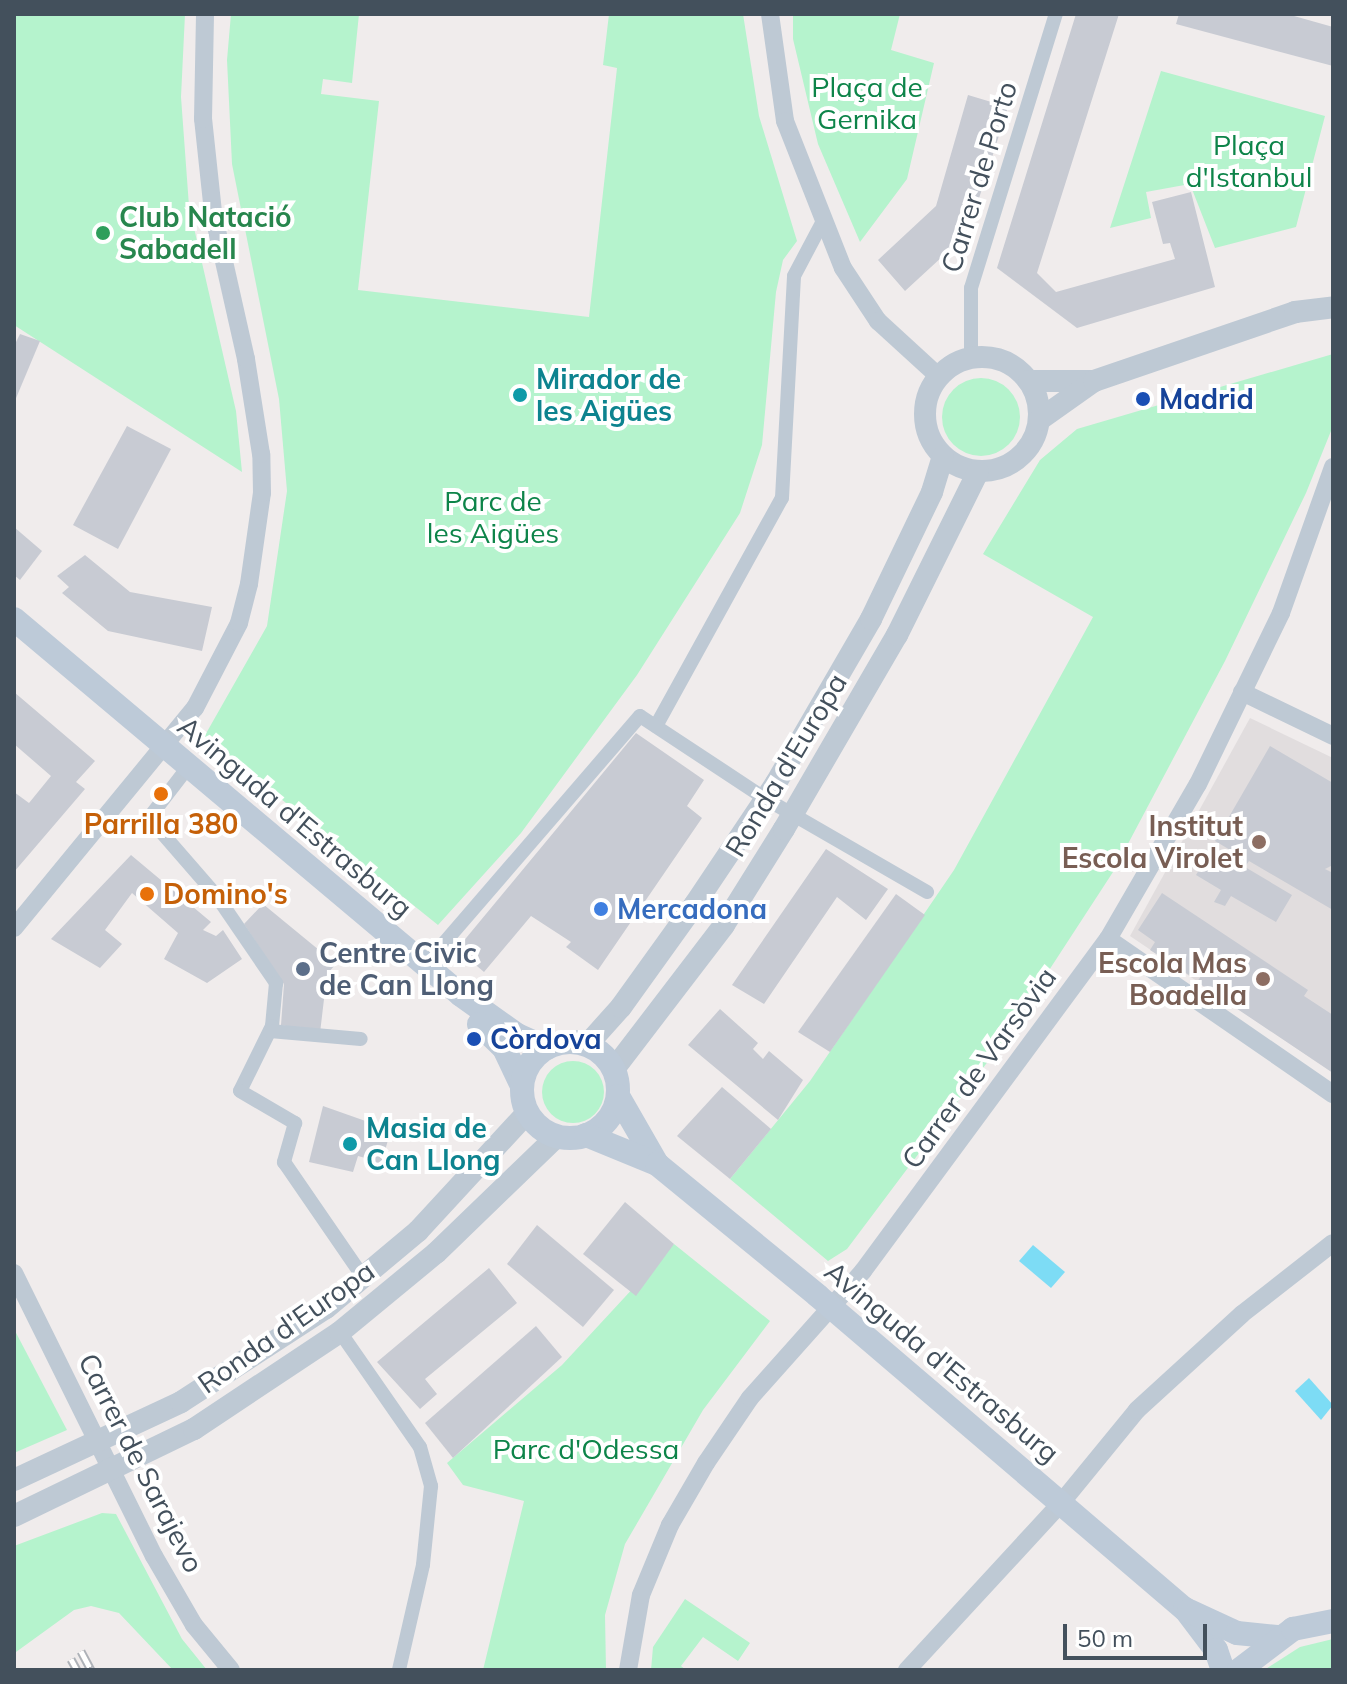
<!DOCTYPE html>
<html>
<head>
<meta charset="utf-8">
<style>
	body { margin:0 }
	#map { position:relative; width:1347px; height:1684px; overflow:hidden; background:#f0ecec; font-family:Mulish,sans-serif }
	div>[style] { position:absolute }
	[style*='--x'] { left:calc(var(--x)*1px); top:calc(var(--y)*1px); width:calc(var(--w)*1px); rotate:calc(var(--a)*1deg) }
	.education>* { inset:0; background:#e1ddde }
	.green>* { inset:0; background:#b5f3cd }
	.round { border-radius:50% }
	.water>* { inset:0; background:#7ddcf5 }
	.building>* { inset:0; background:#c8cbd3 }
	.pedestrian>* { height:14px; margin:-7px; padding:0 7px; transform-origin:7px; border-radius:7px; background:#bec9d4 }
	.minor>* { height:18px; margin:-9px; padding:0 9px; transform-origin:9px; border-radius:9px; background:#bec9d4 }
	.tertiary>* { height:22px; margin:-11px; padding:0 11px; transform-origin:11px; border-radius:11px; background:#bec9d4 }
	.tertiary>.ring { margin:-11px; padding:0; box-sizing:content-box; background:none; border:22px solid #bec9d4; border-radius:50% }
	.secondary>* { height:24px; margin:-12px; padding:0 12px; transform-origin:12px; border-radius:12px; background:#bdcad8 }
	.secondary>.ring { margin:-12px; padding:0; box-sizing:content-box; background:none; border:24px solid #bdcad8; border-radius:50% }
	.rail>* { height:9px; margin-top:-4.5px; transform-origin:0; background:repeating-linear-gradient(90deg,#fff 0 18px,#aeb2b8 0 36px); box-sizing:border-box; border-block:2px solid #aeb2b8 }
	.dots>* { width:22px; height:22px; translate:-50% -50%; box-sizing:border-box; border:4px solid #fff; border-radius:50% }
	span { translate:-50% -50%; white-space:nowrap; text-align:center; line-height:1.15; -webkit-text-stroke:8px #fff; paint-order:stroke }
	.park-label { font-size:28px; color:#0d8449 }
	.street-label { font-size:28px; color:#43505c }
	.leisure-label { font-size:28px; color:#27864d; font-weight:700 }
	.left { translate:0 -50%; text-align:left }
	.culture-label { font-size:28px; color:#0d838f; font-weight:700 }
	.transit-label { font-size:28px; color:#164399; font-weight:700 }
	.food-label { font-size:28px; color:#c56008; font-weight:700 }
	.education-label { font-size:28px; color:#785e54; font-weight:700 }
	.right { translate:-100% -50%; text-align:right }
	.shop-label { font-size:28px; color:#366cbe; font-weight:700 }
	.service-label { font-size:28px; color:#4e5e75; font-weight:700 }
	.frame { position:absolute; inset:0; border:16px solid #43505c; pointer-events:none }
	.scale { position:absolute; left:1063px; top:1624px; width:144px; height:36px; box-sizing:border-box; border:4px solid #43505c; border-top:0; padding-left:10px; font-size:24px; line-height:28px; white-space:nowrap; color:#43505c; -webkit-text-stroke:6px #fff; paint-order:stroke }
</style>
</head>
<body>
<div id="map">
	<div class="education">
		<div style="clip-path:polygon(1250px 718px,1333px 758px,1333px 1073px,1130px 936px)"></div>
	</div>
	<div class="green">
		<div style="clip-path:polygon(14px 14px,185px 14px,181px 97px,189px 206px,236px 411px,242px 472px,14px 325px)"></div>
		<div style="clip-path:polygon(231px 14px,359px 14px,352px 83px,323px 79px,321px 94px,379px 101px,358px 290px,589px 317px,617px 68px,603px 65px,609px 14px,743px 14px,759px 116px,797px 241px,783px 260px,776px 292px,762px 445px,740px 513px,637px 675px,521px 833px,438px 925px,204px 737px,267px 626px,287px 491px,279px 399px,232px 164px,227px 60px)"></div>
		<div style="clip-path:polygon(793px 14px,900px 14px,891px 50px,934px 63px,907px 179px,860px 242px,818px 144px,793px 39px)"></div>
		<div style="clip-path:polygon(1161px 71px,1325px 116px,1296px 227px,1215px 248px,1190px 184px,1146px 192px,1151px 218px,1110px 228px)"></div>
		<div style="clip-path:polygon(1333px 354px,1333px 426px,1306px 493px,1225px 661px,1113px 872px,1001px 1044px,847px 1249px,828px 1261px,730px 1179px,810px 1081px,954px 870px,1093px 617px,983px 554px,1040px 460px,1077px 429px)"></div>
		<div class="round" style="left:942px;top:378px;width:78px;height:78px"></div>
		<div class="round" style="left:542px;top:1061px;width:62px;height:62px"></div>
		<div style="clip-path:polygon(674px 1244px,770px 1321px,703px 1410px,625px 1544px,605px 1615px,606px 1670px,483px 1670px,524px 1501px,463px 1485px,447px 1463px,562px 1365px)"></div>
		<div style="clip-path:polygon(14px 1329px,67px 1430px,14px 1453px)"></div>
		<div style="clip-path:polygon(102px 1513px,116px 1514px,182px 1639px,207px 1670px,173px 1670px,119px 1613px,91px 1606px,74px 1610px,16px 1652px,14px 1659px,14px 1546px)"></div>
		<div style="clip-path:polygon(685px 1599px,750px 1643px,738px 1661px,703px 1637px,681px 1666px,686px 1670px,651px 1670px,653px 1647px)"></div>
		<div style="clip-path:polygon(1333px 1639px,1333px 1670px,1264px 1670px,1300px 1647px)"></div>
	</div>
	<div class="water">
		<div style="clip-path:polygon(1033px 1245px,1065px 1272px,1051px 1288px,1019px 1261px)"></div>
		<div style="clip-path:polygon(1309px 1378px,1333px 1405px,1321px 1420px,1295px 1391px)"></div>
	</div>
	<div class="building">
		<div style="clip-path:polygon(1076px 14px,1119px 14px,1037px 273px,1056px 292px,1175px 259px,1170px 243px,1163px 244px,1152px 202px,1191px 192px,1215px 287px,1077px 328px,997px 268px)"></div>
		<div style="clip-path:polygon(1179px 14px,1287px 14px,1333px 27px,1333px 66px,1176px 24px)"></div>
		<div style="clip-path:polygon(968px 95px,1008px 107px,968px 233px,905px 291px,878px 260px,936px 206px)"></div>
		<div style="clip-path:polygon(20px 334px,40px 341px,14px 403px,14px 346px)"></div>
		<div style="clip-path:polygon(127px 426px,171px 449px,118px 549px,73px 525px)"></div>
		<div style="clip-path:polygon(14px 527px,42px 551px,20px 580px,14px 575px)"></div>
		<div style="clip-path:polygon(85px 555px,130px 592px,212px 607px,202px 651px,108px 631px,62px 593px,69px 587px,57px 576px)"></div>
		<div style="clip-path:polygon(14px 692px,95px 761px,76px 782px,85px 789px,14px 872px,14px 792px,29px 803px,51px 776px,14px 744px)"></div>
		<div style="clip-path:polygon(636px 733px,704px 780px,687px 806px,702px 818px,598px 970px,566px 947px,571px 942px,531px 916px,484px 972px,457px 949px)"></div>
		<div style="clip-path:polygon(1270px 746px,1333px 783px,1333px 865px,1325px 869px,1333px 873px,1333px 910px,1249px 861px,1245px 867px,1292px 895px,1276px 922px,1231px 896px,1225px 906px,1214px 902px,1221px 890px,1196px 875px,1212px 848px,1238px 863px,1242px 857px,1215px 841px)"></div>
		<div style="clip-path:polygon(826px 849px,888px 889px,866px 920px,837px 897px,764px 1004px,732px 985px)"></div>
		<div style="clip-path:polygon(131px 855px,211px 922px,203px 930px,216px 936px,223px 930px,242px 959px,207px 983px,164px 959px,178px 933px,132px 893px,105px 930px,122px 944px,100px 968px,51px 939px)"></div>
		<div style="clip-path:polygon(1162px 893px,1308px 990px,1304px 996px,1333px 1015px,1333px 1073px,1197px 982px,1209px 964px,1200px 958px,1189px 975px,1150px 950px,1155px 942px,1138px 930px)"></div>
		<div style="clip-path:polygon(896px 894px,925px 915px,830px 1052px,798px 1032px)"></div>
		<div style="clip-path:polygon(263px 904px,336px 964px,327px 974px,320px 1033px,281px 1025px,284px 984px,244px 924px)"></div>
		<div style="clip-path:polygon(720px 1009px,758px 1043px,753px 1049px,763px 1059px,769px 1051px,803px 1080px,778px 1120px,688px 1045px)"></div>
		<div style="clip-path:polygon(722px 1087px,771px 1129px,730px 1179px,677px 1136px)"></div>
		<div style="clip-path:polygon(323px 1106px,391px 1130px,381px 1164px,367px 1166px,369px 1159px,358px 1156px,353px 1172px,309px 1162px)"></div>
		<div style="clip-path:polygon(625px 1202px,674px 1244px,636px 1296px,583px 1254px)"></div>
		<div style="clip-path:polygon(537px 1225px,614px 1290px,583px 1327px,507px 1264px)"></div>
		<div style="clip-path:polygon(489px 1268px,517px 1303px,425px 1379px,437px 1394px,420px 1409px,377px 1362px)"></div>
		<div style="clip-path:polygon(536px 1326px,562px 1357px,453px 1458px,425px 1423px)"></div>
	</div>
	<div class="pedestrian">
		<div style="--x:971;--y:357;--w:69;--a:-90"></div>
		<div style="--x:971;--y:288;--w:287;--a:-72.8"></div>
		<div style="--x:656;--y:726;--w:260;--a:-61.1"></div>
		<div style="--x:782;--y:498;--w:222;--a:-86.9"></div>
		<div style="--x:794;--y:276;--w:60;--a:-62.2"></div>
		<div style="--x:182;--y:775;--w:54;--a:127.5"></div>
		<div style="--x:149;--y:818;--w:102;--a:49"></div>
		<div style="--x:216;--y:895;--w:107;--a:55.7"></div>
		<div style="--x:276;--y:983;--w:43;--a:95.3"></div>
		<div style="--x:272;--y:1026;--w:72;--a:116.2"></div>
		<div style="--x:240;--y:1091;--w:64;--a:30.2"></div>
		<div style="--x:295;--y:1123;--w:41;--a:105.8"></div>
		<div style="--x:284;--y:1162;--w:140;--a:55.5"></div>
		<div style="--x:425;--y:965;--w:329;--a:-49.2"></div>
		<div style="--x:640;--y:716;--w:151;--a:33.4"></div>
		<div style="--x:766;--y:799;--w:186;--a:30"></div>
		<div style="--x:270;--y:1031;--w:91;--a:5"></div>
		<div style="--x:340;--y:1332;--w:140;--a:55.2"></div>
		<div style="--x:420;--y:1447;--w:41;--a:74.2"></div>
		<div style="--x:431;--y:1486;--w:79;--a:95.8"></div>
		<div style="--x:423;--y:1565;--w:108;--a:102.9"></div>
	</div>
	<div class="minor">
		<div style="--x:770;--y:14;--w:108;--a:82"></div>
		<div style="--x:785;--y:121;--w:158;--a:68.5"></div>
		<div style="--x:843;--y:268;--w:64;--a:56.6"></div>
		<div style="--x:878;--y:321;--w:81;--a:42.5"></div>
		<div style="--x:1242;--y:692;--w:101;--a:25.8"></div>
		<div style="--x:14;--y:928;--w:285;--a:-50.6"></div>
		<div style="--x:195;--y:708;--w:96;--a:-62.6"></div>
		<div style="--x:239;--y:623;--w:40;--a:-75.6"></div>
		<div style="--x:249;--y:584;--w:92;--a:-81.9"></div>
		<div style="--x:262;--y:493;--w:39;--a:-91"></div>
		<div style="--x:261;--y:454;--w:96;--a:-99"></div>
		<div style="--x:246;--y:359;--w:151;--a:-102.7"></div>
		<div style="--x:213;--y:212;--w:94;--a:-96.1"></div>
		<div style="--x:203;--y:119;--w:105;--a:-88.9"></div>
		<div style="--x:1108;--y:939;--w:273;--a:34.6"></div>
		<div style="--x:14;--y:1273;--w:316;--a:63.7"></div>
		<div style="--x:154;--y:1556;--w:80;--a:59.9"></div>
		<div style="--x:194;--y:1625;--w:58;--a:50.6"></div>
		<div style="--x:628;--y:1670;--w:76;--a:-80.2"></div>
		<div style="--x:641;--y:1595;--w:76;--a:-67.5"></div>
		<div style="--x:670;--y:1525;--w:72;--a:-59.9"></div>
		<div style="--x:706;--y:1463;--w:78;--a:-55.9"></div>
		<div style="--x:750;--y:1398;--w:170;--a:-48.3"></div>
		<div style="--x:863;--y:1271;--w:413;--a:-53.6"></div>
		<div style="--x:1108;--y:939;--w:179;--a:-59.9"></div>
		<div style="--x:1198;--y:784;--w:190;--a:-64.1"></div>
		<div style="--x:1281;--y:613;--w:155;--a:-70.4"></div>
		<div style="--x:907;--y:1670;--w:227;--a:-47.3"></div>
		<div style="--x:1061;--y:1503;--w:120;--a:-50.7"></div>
		<div style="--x:1137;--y:1410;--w:142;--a:-42.4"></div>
		<div style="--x:1242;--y:1314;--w:115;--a:-38"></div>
	</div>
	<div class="tertiary">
		<div class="ring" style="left:925px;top:357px;width:92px;height:92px"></div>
		<div style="--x:1029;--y:381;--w:65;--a:0"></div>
		<div style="--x:1039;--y:420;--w:67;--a:-35.3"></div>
		<div style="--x:1094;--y:381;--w:213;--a:-18.9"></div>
		<div style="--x:1295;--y:312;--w:38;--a:-7"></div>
		<div style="--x:587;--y:1045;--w:51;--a:-48.2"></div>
		<div style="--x:621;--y:1007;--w:127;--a:-54.3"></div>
		<div style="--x:695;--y:904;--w:146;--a:-56.2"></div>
		<div style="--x:776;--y:783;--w:190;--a:-59.9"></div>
		<div style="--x:871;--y:619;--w:141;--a:-64.3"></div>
		<div style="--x:932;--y:492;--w:37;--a:-73"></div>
		<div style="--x:614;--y:1069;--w:181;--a:-52.6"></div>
		<div style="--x:724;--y:925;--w:113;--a:-58"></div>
		<div style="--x:784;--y:829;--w:225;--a:-59.8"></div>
		<div style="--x:897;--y:635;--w:182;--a:-63.6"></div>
		<div style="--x:14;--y:1480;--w:184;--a:-25"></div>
		<div style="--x:181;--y:1402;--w:173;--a:-33"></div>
		<div style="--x:326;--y:1308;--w:120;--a:-39.9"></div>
		<div style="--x:418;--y:1231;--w:162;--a:-47.3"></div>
		<div style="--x:14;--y:1516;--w:200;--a:-25.8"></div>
		<div style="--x:194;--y:1429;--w:175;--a:-33.6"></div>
		<div style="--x:340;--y:1332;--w:124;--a:-39.5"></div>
		<div style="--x:436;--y:1253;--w:168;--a:-44"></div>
	</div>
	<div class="secondary">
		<div style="--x:14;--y:619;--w:584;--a:40.07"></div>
		<div style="--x:461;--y:995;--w:69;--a:35.5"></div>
		<div style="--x:517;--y:1035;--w:32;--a:24"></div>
		<div style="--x:479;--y:1024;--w:35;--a:44"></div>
		<div style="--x:504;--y:1048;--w:42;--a:64.7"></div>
		<div class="ring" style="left:522px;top:1042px;width:72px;height:72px"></div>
		<div style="--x:618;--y:1096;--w:76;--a:60.1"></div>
		<div style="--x:586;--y:1135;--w:77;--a:22.2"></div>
		<div style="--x:657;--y:1164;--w:208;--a:39.3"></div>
		<div style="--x:818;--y:1296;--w:482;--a:40.5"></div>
		<div style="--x:1185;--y:1609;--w:51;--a:52.9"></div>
		<div style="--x:1216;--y:1650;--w:21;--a:71"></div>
		<div style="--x:1189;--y:1611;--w:53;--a:24.6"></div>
		<div style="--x:1237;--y:1633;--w:40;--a:5.7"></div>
		<div style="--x:1239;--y:1670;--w:68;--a:-37.2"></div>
		<div style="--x:1293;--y:1629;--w:41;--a:-11.3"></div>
	</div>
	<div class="rail">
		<div style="--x:81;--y:1651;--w:21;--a:62"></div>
		<div style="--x:71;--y:1659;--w:13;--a:61"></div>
	</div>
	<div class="dots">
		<div style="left:103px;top:233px;background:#2e9e5b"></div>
		<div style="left:520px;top:395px;background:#0f9aa8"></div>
		<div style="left:1143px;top:399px;background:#1a4fb4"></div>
		<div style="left:161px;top:794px;background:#e8710a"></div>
		<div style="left:1259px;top:842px;background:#8d6e63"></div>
		<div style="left:147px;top:894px;background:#e8710a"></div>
		<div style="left:601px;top:909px;background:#3f7fe0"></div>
		<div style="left:303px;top:969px;background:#5c6f8a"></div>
		<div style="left:1263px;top:979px;background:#8d6e63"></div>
		<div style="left:474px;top:1039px;background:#1a4fb4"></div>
		<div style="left:350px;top:1144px;background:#0f9aa8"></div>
	</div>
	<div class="park-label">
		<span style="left:867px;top:103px">Plaça de<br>Gernika</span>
		<span style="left:1249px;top:161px">Plaça<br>d'Istanbul</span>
		<span style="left:493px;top:517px">Parc de<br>les Aigües</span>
		<span style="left:586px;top:1449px">Parc d'Odessa</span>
	</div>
	<div class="street-label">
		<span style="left:979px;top:177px;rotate:-73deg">Carrer de Porto</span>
		<span style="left:786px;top:765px;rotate:-59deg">Ronda d'Europa</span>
		<span style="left:295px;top:817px;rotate:40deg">Avinguda d'Estrasburg</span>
		<span style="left:979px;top:1068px;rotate:-54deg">Carrer de Varsòvia</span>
		<span style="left:286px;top:1327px;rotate:-35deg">Ronda d'Europa</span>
		<span style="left:942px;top:1362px;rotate:40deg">Avinguda d'Estrasburg</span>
		<span style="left:141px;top:1463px;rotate:63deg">Carrer de Sarajevo</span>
	</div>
	<div class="leisure-label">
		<span class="left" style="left:119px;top:233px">Club Natació<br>Sabadell</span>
	</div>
	<div class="culture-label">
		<span class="left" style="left:536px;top:395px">Mirador de<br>les Aigües</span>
		<span class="left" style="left:366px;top:1144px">Masia de<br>Can Llong</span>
	</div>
	<div class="transit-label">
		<span class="left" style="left:1159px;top:399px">Madrid</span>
		<span class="left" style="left:490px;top:1039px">Còrdova</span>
	</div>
	<div class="food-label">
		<span style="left:161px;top:824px">Parrilla 380</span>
		<span class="left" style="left:163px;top:894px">Domino's</span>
	</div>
	<div class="education-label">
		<span class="right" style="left:1243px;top:842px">Institut<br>Escola Virolet</span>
		<span class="right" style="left:1247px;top:979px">Escola Mas<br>Boadella</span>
	</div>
	<div class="shop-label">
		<span class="left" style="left:617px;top:909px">Mercadona</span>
	</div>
	<div class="service-label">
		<span class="left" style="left:319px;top:969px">Centre Civic<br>de Can Llong</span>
	</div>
	<div class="frame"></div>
	<div class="scale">50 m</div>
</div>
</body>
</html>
